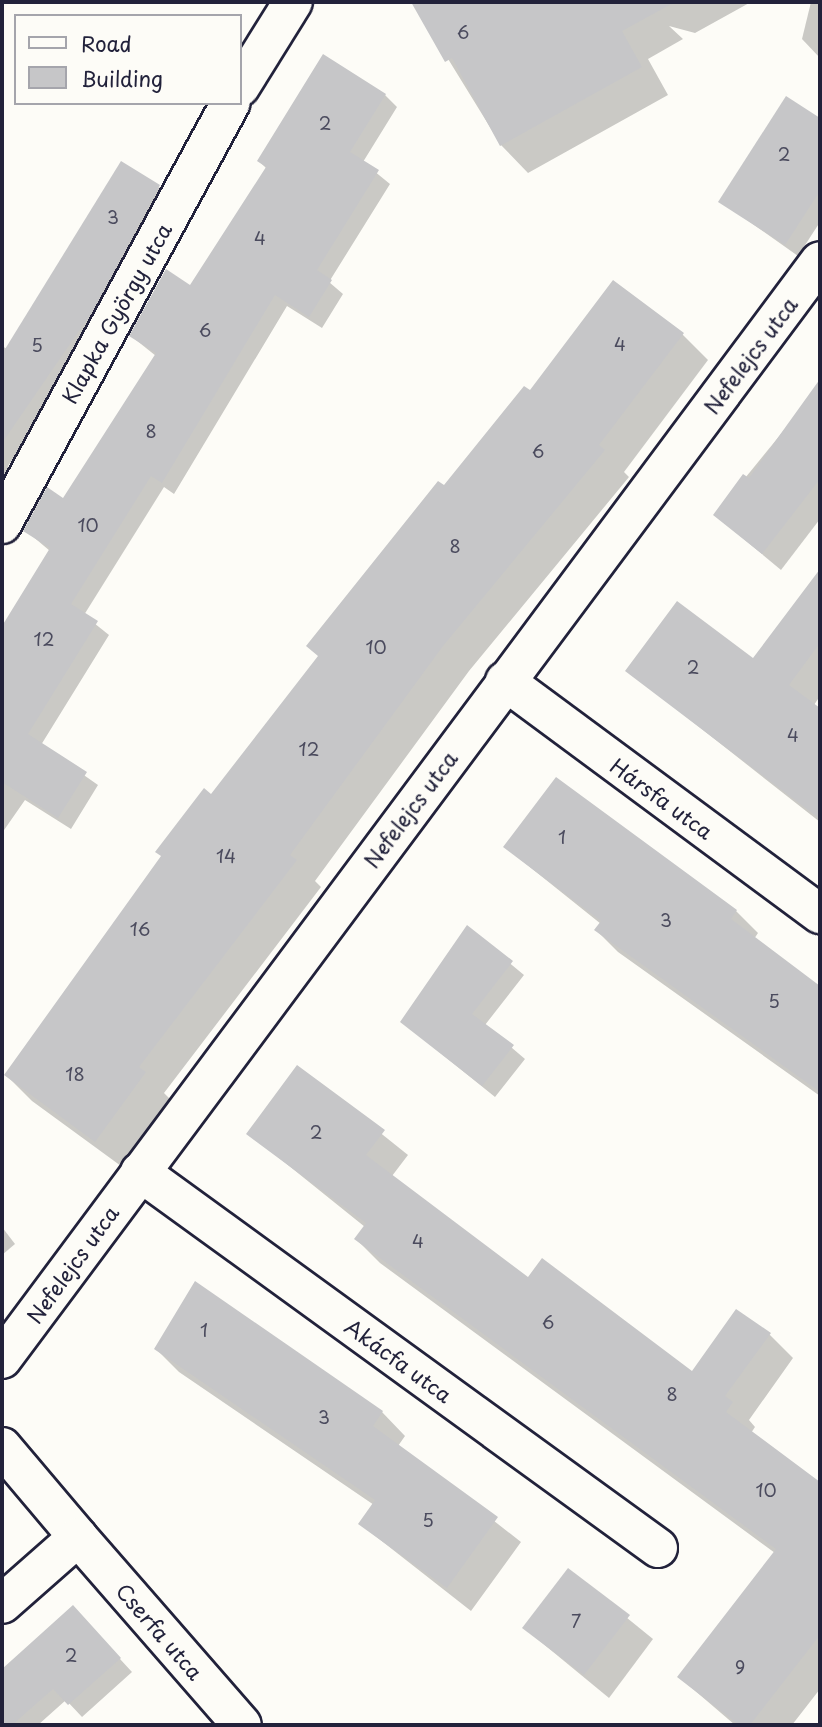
<!DOCTYPE html>
<html>
<head>
<meta charset="utf-8">
<style>
	body { margin:0 }
	#map { position:relative; width:822px; height:1727px; overflow:hidden; background:#fdfcf7; font-family:"Playpen Sans",sans-serif }
	div>[style] { position:absolute }
	[style*='--x'] { left:calc(var(--x)*1px); top:calc(var(--y)*1px); width:calc(var(--w)*1px); rotate:calc(var(--a)*1deg) }
	.shadow>* { inset:0; background:#0003 }
	.building>* { inset:0; background:#c6c6c8 }
	.roads { filter:drop-shadow(2px 0 #22223b) drop-shadow(-2px 0 #22223b) drop-shadow(0 2px #22223b) drop-shadow(0 -2px #22223b) }
	.minor>* { height:38px; margin:-19px; padding:0 19px; transform-origin:19px; border-radius:19px; background:#fdfcf7 }
	span { translate:-50% -50%; white-space:nowrap; text-align:center; line-height:1.15; -webkit-text-stroke:5px #fdfcf7; paint-order:stroke }
	.number-label { font-size:18px; color:#4b4b5e }
	.number-label span { -webkit-text-stroke-width:0 }
	.street-label { font-size:21px; color:#22223b }
	.frame { position:absolute; inset:0; border:4px solid #22223b; pointer-events:none }
	.legend { position:absolute; left:14px; top:14px; width:228px; height:91px; box-sizing:border-box; background:#fdfcf7; border:2px solid #a5a5ac; margin:0; padding:9px 12px; list-style:none; font-size:21px; color:#22223b }
	.legend li { display:flex; align-items:center; gap:14px; height:35px }
	.legend b { width:35px; border:2px solid #a5a5ac }
</style>
</head>
<body>
<div id="map">
	<div class="shadow">
		<div style="clip-path:polygon(413px 2px,751px 2px,695px 33px,669px 26px,683px 39px,648px 59px,668px 95px,528px 173px,501px 145px)"></div>
		<div style="clip-path:polygon(811px 2px,820px 2px,820px 58px,802px 39px)"></div>
		<div style="clip-path:polygon(385px 95px,397px 107px,363px 162px,390px 184px,329px 282px,343px 294px,322px 328px,287px 306px,174px 494px,164px 487px,84px 615px,109px 635px,41px 745px,98px 785px,71px 829px,25px 800px,2px 833px,2px 630px,50px 551px,25px 530px,64px 500px,156px 356px,131px 336px,191px 287px,267px 169px,259px 161px)"></div>
		<div style="clip-path:polygon(787px 98px,820px 120px,820px 222px,798px 256px,720px 201px)"></div>
		<div style="clip-path:polygon(159px 187px,171px 199px,104px 325px,8px 466px,21px 479px,2px 513px,2px 346px,7px 349px)"></div>
		<div style="clip-path:polygon(682px 334px,708px 360px,624px 472px,629px 477px,469px 671px,315px 881px,321px 887px,164px 1093px,170px 1099px,121px 1166px,32px 1101px,6px 1075px,211px 796px,530px 393px)"></div>
		<div style="clip-path:polygon(820px 386px,820px 519px,781px 570px,715px 515px)"></div>
		<div style="clip-path:polygon(801px 597px,820px 611px,820px 696px,814px 705px,820px 710px,820px 822px,628px 671px,754px 661px)"></div>
		<div style="clip-path:polygon(505px 847px,736px 911px,758px 933px,754px 939px,820px 990px,820px 1096px,618px 952px,596px 930px,601px 924px)"></div>
		<div style="clip-path:polygon(467px 928px,524px 975px,485px 1025px,525px 1059px,495px 1097px,402px 1022px)"></div>
		<div style="clip-path:polygon(298px 1067px,408px 1155px,392px 1176px,528px 1279px,692px 1373px,769px 1334px,793px 1358px,749px 1420px,755px 1427px,751px 1433px,820px 1484px,820px 1689px,792px 1725px,735px 1725px,679px 1677px,775px 1553px,380px 1263px,356px 1239px,365px 1227px,248px 1133px)"></div>
		<div style="clip-path:polygon(2px 1227px,15px 1244px,2px 1255px)"></div>
		<div style="clip-path:polygon(195px 1283px,382px 1412px,405px 1436px,398px 1446px,521px 1542px,471px 1611px,360px 1524px,374px 1505px,179px 1372px,156px 1349px)"></div>
		<div style="clip-path:polygon(568px 1570px,653px 1639px,609px 1698px,524px 1628px)"></div>
		<div style="clip-path:polygon(73px 1608px,132px 1672px,82px 1717px,66px 1700px,38px 1725px,2px 1725px,2px 1672px)"></div>
	</div>
	<div class="building">
		<div style="clip-path:polygon(411px 2px,675px 2px,622px 31px,642px 67px,500px 146px,452px 58px,445px 62px)"></div>
		<div style="clip-path:polygon(323px 54px,386px 94px,350px 152px,379px 170px,317px 270px,332px 280px,309px 317px,275px 295px,162px 483px,151px 476px,71px 604px,98px 621px,28px 734px,87px 772px,58px 818px,2px 782px,2px 626px,50px 548px,23px 531px,47px 487px,63px 498px,156px 353px,129px 336px,166px 269px,190px 285px,266px 167px,257px 161px)"></div>
		<div style="clip-path:polygon(786px 96px,820px 118px,820px 191px,785px 245px,718px 202px)"></div>
		<div style="clip-path:polygon(121px 161px,160px 185px,92px 312px,2px 443px,2px 354px)"></div>
		<div style="clip-path:polygon(613px 280px,684px 333px,599px 445px,605px 450px,443px 646px,290px 855px,297px 860px,139px 1067px,146px 1072px,95px 1142px,4px 1075px,161px 856px,155px 852px,204px 788px,211px 794px,318px 656px,306px 646px,438px 481px,444px 485px,524px 386px,530px 390px)"></div>
		<div style="clip-path:polygon(820px 379px,820px 479px,762px 554px,713px 515px,743px 474px,749px 478px)"></div>
		<div style="clip-path:polygon(820px 569px,820px 643px,789px 685px,820px 708px,820px 819px,625px 671px,677px 601px,753px 658px)"></div>
		<div style="clip-path:polygon(556px 777px,737px 910px,731px 919px,820px 986px,820px 1092px,594px 930px,601px 921px,503px 847px)"></div>
		<div style="clip-path:polygon(467px 925px,513px 961px,472px 1014px,514px 1045px,482px 1086px,400px 1022px)"></div>
		<div style="clip-path:polygon(297px 1065px,385px 1130px,366px 1155px,528px 1277px,542px 1258px,692px 1371px,736px 1309px,771px 1333px,725px 1396px,733px 1402px,726px 1412px,820px 1482px,820px 1635px,750px 1725px,739px 1725px,677px 1677px,776px 1549px,354px 1239px,366px 1223px,246px 1134px)"></div>
		<div style="clip-path:polygon(195px 1281px,383px 1411px,373px 1426px,498px 1517px,447px 1588px,358px 1524px,375px 1500px,154px 1349px)"></div>
		<div style="clip-path:polygon(568px 1568px,630px 1615px,584px 1675px,522px 1628px)"></div>
		<div style="clip-path:polygon(73px 1605px,121px 1658px,68px 1705px,53px 1689px,12px 1725px,2px 1725px,2px 1669px)"></div>
	</div>
	<div class="roads">
		<div class="minor">
			<div style="--x:240;--y:87;--w:100;--a:-58.1"></div>
			<div style="--x:2;--y:524;--w:479;--a:-61.5"></div>
			<div style="--x:505;--y:681;--w:392;--a:36.5"></div>
			<div style="--x:140;--y:1172;--w:640;--a:35.97"></div>
			<div style="--x:2;--y:1359;--w:1369;--a:-53.31"></div>
			<div style="--x:2;--y:1447;--w:118;--a:49.8"></div>
			<div style="--x:78;--y:1537;--w:101;--a:138.6"></div>
			<div style="--x:78;--y:1537;--w:249;--a:48.9"></div>
		</div>
	</div>
	<div class="number-label">
		<span style="left:463px;top:32px">6</span>
		<span style="left:325px;top:123px">2</span>
		<span style="left:784px;top:154px">2</span>
		<span style="left:113px;top:217px">3</span>
		<span style="left:260px;top:238px">4</span>
		<span style="left:205px;top:330px">6</span>
		<span style="left:620px;top:344px">4</span>
		<span style="left:37px;top:345px">5</span>
		<span style="left:151px;top:431px">8</span>
		<span style="left:538px;top:451px">6</span>
		<span style="left:88px;top:525px">10</span>
		<span style="left:455px;top:546px">8</span>
		<span style="left:44px;top:639px">12</span>
		<span style="left:376px;top:647px">10</span>
		<span style="left:693px;top:667px">2</span>
		<span style="left:793px;top:735px">4</span>
		<span style="left:309px;top:749px">12</span>
		<span style="left:562px;top:837px">1</span>
		<span style="left:226px;top:856px">14</span>
		<span style="left:666px;top:920px">3</span>
		<span style="left:140px;top:929px">16</span>
		<span style="left:774px;top:1001px">5</span>
		<span style="left:75px;top:1074px">18</span>
		<span style="left:316px;top:1132px">2</span>
		<span style="left:418px;top:1241px">4</span>
		<span style="left:548px;top:1322px">6</span>
		<span style="left:204px;top:1330px">1</span>
		<span style="left:672px;top:1394px">8</span>
		<span style="left:324px;top:1417px">3</span>
		<span style="left:766px;top:1490px">10</span>
		<span style="left:428px;top:1520px">5</span>
		<span style="left:576px;top:1621px">7</span>
		<span style="left:71px;top:1655px">2</span>
		<span style="left:740px;top:1667px">9</span>
	</div>
	<div class="street-label">
		<span style="left:116px;top:313px;rotate:-61deg">Klapka György utca</span>
		<span style="left:750px;top:355px;rotate:-53deg">Nefelejcs utca</span>
		<span style="left:662px;top:798px;rotate:36deg">Hársfa utca</span>
		<span style="left:410px;top:809px;rotate:-53deg">Nefelejcs utca</span>
		<span style="left:72px;top:1264px;rotate:-54deg">Nefelejcs utca</span>
		<span style="left:399px;top:1360px;rotate:36deg">Akácfa utca</span>
		<span style="left:160px;top:1631px;rotate:49deg">Cserfa utca</span>
	</div>
	<div class="frame"></div>
	<ul class="legend">
	<li><b style="height:9px;background:#fdfcf7"></b>Road</li>
	<li><b style="height:19px;background:#c6c6c8"></b>Building</li>
	</ul>
</div>
</body>
</html>
